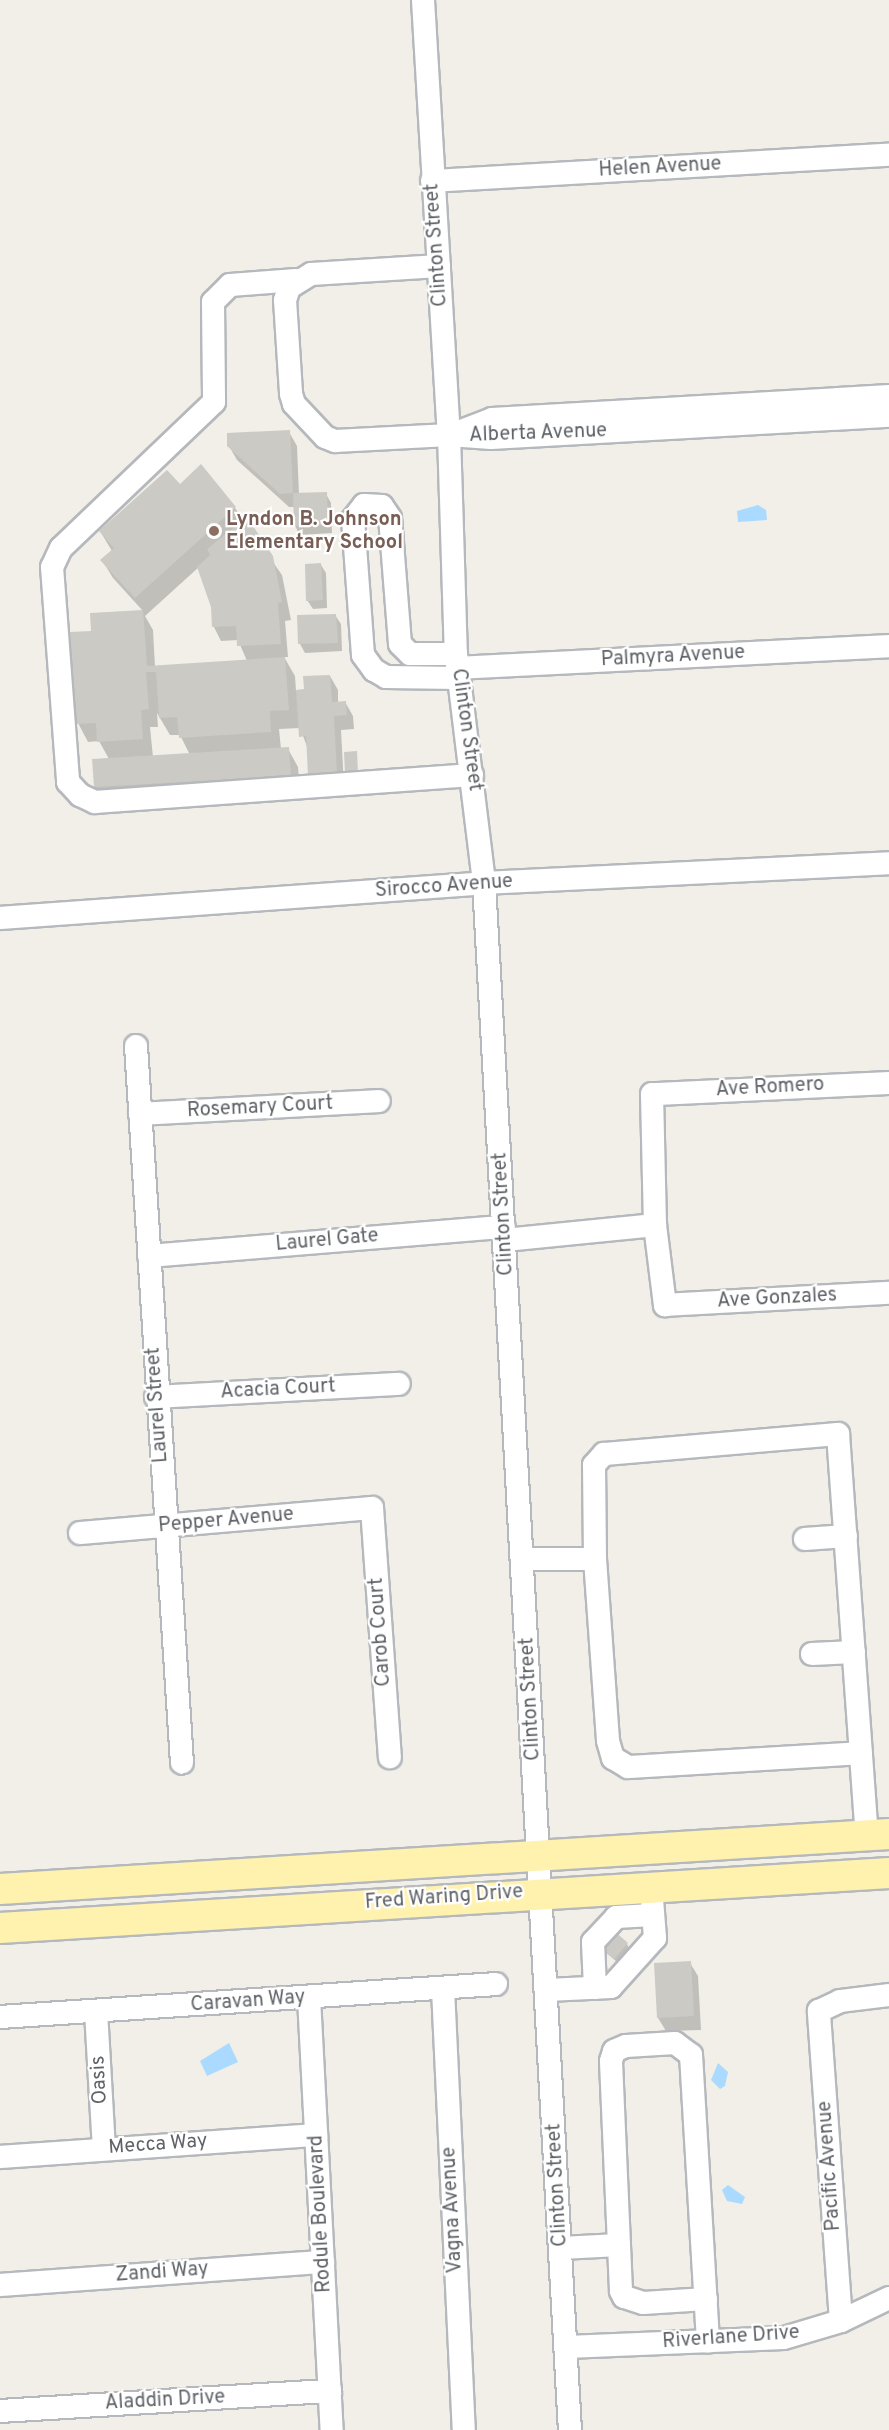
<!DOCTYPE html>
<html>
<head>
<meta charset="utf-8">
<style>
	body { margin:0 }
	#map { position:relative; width:889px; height:2430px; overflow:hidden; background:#f1efe8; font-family:Overpass,sans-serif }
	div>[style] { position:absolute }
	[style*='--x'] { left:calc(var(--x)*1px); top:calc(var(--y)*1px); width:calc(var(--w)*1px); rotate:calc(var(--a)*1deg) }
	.water>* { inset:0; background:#aadaff }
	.shadow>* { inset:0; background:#0003 }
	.building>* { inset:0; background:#cccac5 }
	.roads { filter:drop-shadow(2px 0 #b5b8bc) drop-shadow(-2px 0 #b5b8bc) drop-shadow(0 2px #b5b8bc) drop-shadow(0 -2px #b5b8bc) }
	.minor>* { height:22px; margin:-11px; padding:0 11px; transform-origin:11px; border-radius:11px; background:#fff }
	.major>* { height:30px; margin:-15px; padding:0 15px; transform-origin:15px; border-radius:15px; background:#fff2af }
	.dots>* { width:16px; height:16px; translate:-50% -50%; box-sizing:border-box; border:3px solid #fff; border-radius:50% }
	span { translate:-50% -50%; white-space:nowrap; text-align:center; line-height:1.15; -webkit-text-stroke:4.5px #fff; paint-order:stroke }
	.street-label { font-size:20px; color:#5f6368 }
	.education-label { font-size:20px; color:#785e54; font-weight:700 }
	.left { translate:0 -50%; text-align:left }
</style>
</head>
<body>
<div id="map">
	<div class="water">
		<div style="clip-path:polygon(758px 505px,766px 510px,767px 520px,738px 522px,737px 511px)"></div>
		<div style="clip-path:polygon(229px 2043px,238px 2062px,207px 2076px,200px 2061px)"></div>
		<div style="clip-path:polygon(718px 2063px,728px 2072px,725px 2086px,720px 2089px,711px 2080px)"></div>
		<div style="clip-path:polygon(728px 2185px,745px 2197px,742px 2204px,727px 2201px,722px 2190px)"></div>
	</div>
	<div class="shadow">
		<div style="clip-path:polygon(289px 432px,297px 446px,299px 495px,326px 494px,331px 503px,332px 533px,300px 535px,295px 526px,295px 507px,289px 507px,237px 460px,229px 446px)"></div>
		<div style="clip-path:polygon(evenodd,180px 486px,235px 508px,282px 575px,291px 620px,285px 621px,288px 657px,284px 657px,295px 676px,296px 691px,305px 691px,330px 676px,338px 690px,338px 703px,345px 702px,353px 716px,354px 729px,341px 730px,344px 786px,317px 788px,309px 775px,308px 749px,300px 728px,279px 729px,281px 749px,288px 749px,298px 767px,300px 794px,105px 805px,95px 787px,109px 759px,99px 741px,88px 742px,78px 723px,92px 632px,143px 611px,113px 578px,102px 560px,112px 551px,100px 531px,180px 486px,199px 567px,212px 606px,214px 627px,221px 641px,238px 640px,247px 661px,155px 667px,153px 630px,145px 616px,199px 567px,180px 486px,157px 713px,170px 735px,180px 735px,190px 755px,153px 757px,150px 727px,158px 727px,157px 713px)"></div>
		<div style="clip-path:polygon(321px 565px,326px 573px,327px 608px,313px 609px,307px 600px)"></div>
		<div style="clip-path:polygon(335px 615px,341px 624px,342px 651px,305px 653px,300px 644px,299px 617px)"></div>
		<div style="clip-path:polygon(627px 1944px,629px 1948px,617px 1962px,603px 1950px)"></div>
		<div style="clip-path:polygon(690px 1963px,698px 1976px,701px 2030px,666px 2031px,658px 2018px)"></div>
	</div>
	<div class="building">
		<div style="clip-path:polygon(290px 430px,293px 493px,280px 494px,227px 446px,227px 433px)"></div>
		<div style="clip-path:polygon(201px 464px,236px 507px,135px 598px,100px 560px,114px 548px,99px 531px,167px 470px,180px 484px)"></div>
		<div style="clip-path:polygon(327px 492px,328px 525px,294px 526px,293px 493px)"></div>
		<div style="clip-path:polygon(247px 517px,273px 556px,282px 602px,278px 603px,281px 644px,237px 646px,236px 626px,212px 627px,211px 607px,197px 567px,210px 555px,207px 549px)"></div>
		<div style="clip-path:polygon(321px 563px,323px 600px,306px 601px,305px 564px)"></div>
		<div style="clip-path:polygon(143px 610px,147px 666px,285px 657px,289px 710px,270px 711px,271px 732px,179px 738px,177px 717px,159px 718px,156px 672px,146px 672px,149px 709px,141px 710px,143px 739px,97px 742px,96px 723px,76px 724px,70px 632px,91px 631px,90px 613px)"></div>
		<div style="clip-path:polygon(336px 614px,338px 643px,298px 644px,297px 615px)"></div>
		<div style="clip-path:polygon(330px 675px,332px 702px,346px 701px,347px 715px,334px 716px,337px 773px,308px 775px,306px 736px,299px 737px,296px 690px,304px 689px,303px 676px)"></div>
		<div style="clip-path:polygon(289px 747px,291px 776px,94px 787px,92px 759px)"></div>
		<div style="clip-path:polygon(357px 751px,358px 773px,345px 773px,344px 752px)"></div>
		<div style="clip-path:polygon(613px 1930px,628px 1943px,614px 1959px,599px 1946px)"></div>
		<div style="clip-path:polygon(691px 1961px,694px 2016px,657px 2018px,654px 1963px)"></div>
	</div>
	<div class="roads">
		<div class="minor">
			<div style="--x:423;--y:0;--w:436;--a:86.6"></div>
			<div style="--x:449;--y:435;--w:219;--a:88.2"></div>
			<div style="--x:456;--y:654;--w:231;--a:83"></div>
			<div style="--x:484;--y:883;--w:1549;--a:86.82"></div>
			<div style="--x:432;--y:181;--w:458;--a:-3.3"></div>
			<div style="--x:439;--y:266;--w:128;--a:176.4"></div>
			<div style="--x:311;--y:274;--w:26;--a:148"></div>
			<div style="--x:289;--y:288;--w:13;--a:108"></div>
			<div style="--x:285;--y:300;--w:94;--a:86.3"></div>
			<div style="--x:291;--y:394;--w:10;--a:73"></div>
			<div style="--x:294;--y:404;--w:45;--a:46.8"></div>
			<div style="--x:325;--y:437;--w:11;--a:22"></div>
			<div style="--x:335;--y:441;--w:114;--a:-3"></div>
			<div style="--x:449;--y:435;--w:42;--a:4.1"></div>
			<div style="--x:491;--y:438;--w:399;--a:-3.2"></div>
			<div style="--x:296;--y:280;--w:66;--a:175.7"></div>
			<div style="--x:230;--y:285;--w:24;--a:135"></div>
			<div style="--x:213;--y:302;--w:100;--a:89.4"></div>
			<div style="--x:214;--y:402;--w:211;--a:136.3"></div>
			<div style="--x:61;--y:548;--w:21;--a:115"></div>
			<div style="--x:52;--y:567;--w:216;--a:85.7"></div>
			<div style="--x:68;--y:782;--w:18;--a:47"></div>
			<div style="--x:80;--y:795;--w:17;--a:25"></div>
			<div style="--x:95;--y:802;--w:378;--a:-4.1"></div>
			<div style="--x:456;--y:433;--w:39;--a:-21"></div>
			<div style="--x:492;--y:419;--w:398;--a:-3.3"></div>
			<div style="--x:456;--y:654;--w:46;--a:180"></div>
			<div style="--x:410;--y:654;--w:14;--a:-135"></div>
			<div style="--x:400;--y:644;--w:126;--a:-94.5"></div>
			<div style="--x:390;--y:518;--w:14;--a:-124"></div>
			<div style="--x:382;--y:506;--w:18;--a:-177"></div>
			<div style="--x:364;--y:505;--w:18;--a:128"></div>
			<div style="--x:353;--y:519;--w:136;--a:85.8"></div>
			<div style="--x:363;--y:655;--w:19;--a:54"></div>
			<div style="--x:374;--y:670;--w:14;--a:30"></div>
			<div style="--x:386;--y:677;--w:72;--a:0.8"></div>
			<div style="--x:457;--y:668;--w:433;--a:-2.9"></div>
			<div style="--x:0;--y:918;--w:485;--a:-4.1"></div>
			<div style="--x:484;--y:883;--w:405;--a:-2.8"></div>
			<div style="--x:136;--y:1046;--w:718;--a:86.33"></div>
			<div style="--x:889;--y:1083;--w:237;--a:177.3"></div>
			<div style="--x:652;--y:1094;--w:131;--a:88.7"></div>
			<div style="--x:655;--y:1225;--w:81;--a:82.9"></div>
			<div style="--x:665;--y:1305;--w:224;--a:-3.1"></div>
			<div style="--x:140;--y:1114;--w:239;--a:-3.1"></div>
			<div style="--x:505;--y:1240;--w:151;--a:-5.7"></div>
			<div style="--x:149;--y:1256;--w:356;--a:-4.7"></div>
			<div style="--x:156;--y:1397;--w:243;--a:-3.1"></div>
			<div style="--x:80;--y:1533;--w:293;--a:-4.9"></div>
			<div style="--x:372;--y:1508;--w:250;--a:85.9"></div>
			<div style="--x:805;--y:1539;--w:41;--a:-4.2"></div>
			<div style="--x:525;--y:1559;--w:70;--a:0"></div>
			<div style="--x:595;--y:1559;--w:94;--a:-90.6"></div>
			<div style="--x:594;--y:1465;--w:15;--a:-48"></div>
			<div style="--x:604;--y:1454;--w:235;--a:-4.9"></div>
			<div style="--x:838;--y:1434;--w:403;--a:85.9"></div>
			<div style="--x:595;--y:1559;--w:182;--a:85.9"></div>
			<div style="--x:608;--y:1741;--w:18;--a:74"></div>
			<div style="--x:613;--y:1758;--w:17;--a:31"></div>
			<div style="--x:628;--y:1767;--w:233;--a:-3.4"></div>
			<div style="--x:812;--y:1654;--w:42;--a:-2.7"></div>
			<div style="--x:595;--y:1988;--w:46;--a:-92.5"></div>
			<div style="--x:593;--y:1942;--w:34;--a:-47"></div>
			<div style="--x:616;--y:1917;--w:37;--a:-3"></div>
			<div style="--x:443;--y:1989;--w:441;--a:87.3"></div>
			<div style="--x:547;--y:1990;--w:64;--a:-2.7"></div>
			<div style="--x:611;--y:1987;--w:66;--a:-48.1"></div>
			<div style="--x:655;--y:1938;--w:52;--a:-94.4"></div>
			<div style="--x:309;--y:1998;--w:433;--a:87"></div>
			<div style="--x:96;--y:2011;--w:138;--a:86.7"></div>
			<div style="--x:0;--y:2017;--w:497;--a:-3.8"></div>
			<div style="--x:0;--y:2157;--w:317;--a:-4"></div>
			<div style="--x:561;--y:2248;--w:58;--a:-3"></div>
			<div style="--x:0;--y:2285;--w:324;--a:-4.1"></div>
			<div style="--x:706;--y:2299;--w:63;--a:176.4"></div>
			<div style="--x:643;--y:2303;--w:20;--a:-162"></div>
			<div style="--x:624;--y:2297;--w:7;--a:-117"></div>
			<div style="--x:621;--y:2291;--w:230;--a:-92.5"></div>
			<div style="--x:611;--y:2061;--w:10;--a:-73"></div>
			<div style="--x:614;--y:2051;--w:13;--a:-23"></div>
			<div style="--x:626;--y:2046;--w:49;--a:-3.5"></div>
			<div style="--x:675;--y:2043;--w:20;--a:37"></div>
			<div style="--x:691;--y:2055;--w:287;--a:86.6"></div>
			<div style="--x:841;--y:2321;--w:311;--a:-94.1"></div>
			<div style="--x:819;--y:2011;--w:23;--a:-25"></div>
			<div style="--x:840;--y:2001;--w:49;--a:-7"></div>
			<div style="--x:567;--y:2347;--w:217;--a:-2.4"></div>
			<div style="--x:784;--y:2338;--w:59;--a:-16.6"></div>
			<div style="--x:841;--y:2321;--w:53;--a:-25.6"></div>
			<div style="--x:0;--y:2411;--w:331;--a:-3.5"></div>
		</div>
		<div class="major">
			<div style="--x:0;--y:1889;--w:891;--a:-3.54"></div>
			<div style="--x:0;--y:1928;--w:891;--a:-3.54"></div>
		</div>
	</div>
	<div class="dots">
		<div style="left:214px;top:531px;background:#8d6e63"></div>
	</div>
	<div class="street-label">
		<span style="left:660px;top:168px;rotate:-3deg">Helen Avenue</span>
		<span style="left:437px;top:245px;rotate:-94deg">Clinton Street</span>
		<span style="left:538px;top:434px;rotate:-2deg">Alberta Avenue</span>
		<span style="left:673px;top:657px;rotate:-3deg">Palmyra Avenue</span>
		<span style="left:466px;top:730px;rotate:82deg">Clinton Street</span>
		<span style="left:444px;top:887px;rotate:-4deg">Sirocco Avenue</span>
		<span style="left:770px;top:1088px;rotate:-3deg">Ave Romero</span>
		<span style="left:260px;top:1108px;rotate:-3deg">Rosemary Court</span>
		<span style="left:504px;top:1214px;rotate:-93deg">Clinton Street</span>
		<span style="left:327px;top:1241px;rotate:-5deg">Laurel Gate</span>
		<span style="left:777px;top:1299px;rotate:-3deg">Ave Gonzales</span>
		<span style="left:278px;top:1390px;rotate:-3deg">Acacia Court</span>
		<span style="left:158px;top:1405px;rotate:-94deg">Laurel Street</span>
		<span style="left:226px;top:1521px;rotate:-5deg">Pepper Avenue</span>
		<span style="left:381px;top:1632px;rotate:-94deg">Carob Court</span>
		<span style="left:531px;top:1699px;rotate:-93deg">Clinton Street</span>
		<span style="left:444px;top:1898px;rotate:-4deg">Fred Waring Drive</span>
		<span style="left:248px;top:2002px;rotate:-4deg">Caravan Way</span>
		<span style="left:100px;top:2080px;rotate:-93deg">Oasis</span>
		<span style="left:158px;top:2145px;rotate:-4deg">Mecca Way</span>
		<span style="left:830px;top:2166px;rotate:-94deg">Pacific Avenue</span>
		<span style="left:558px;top:2185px;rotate:-93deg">Clinton Street</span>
		<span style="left:453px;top:2210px;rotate:-93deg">Vagna Avenue</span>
		<span style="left:321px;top:2214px;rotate:-93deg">Rodule Boulevard</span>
		<span style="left:162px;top:2273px;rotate:-4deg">Zandi Way</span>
		<span style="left:731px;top:2338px;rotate:-4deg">Riverlane Drive</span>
		<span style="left:165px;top:2401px;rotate:-3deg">Aladdin Drive</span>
	</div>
	<div class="education-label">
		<span class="left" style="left:226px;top:532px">Lyndon B. Johnson<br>Elementary School</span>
	</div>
</div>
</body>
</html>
